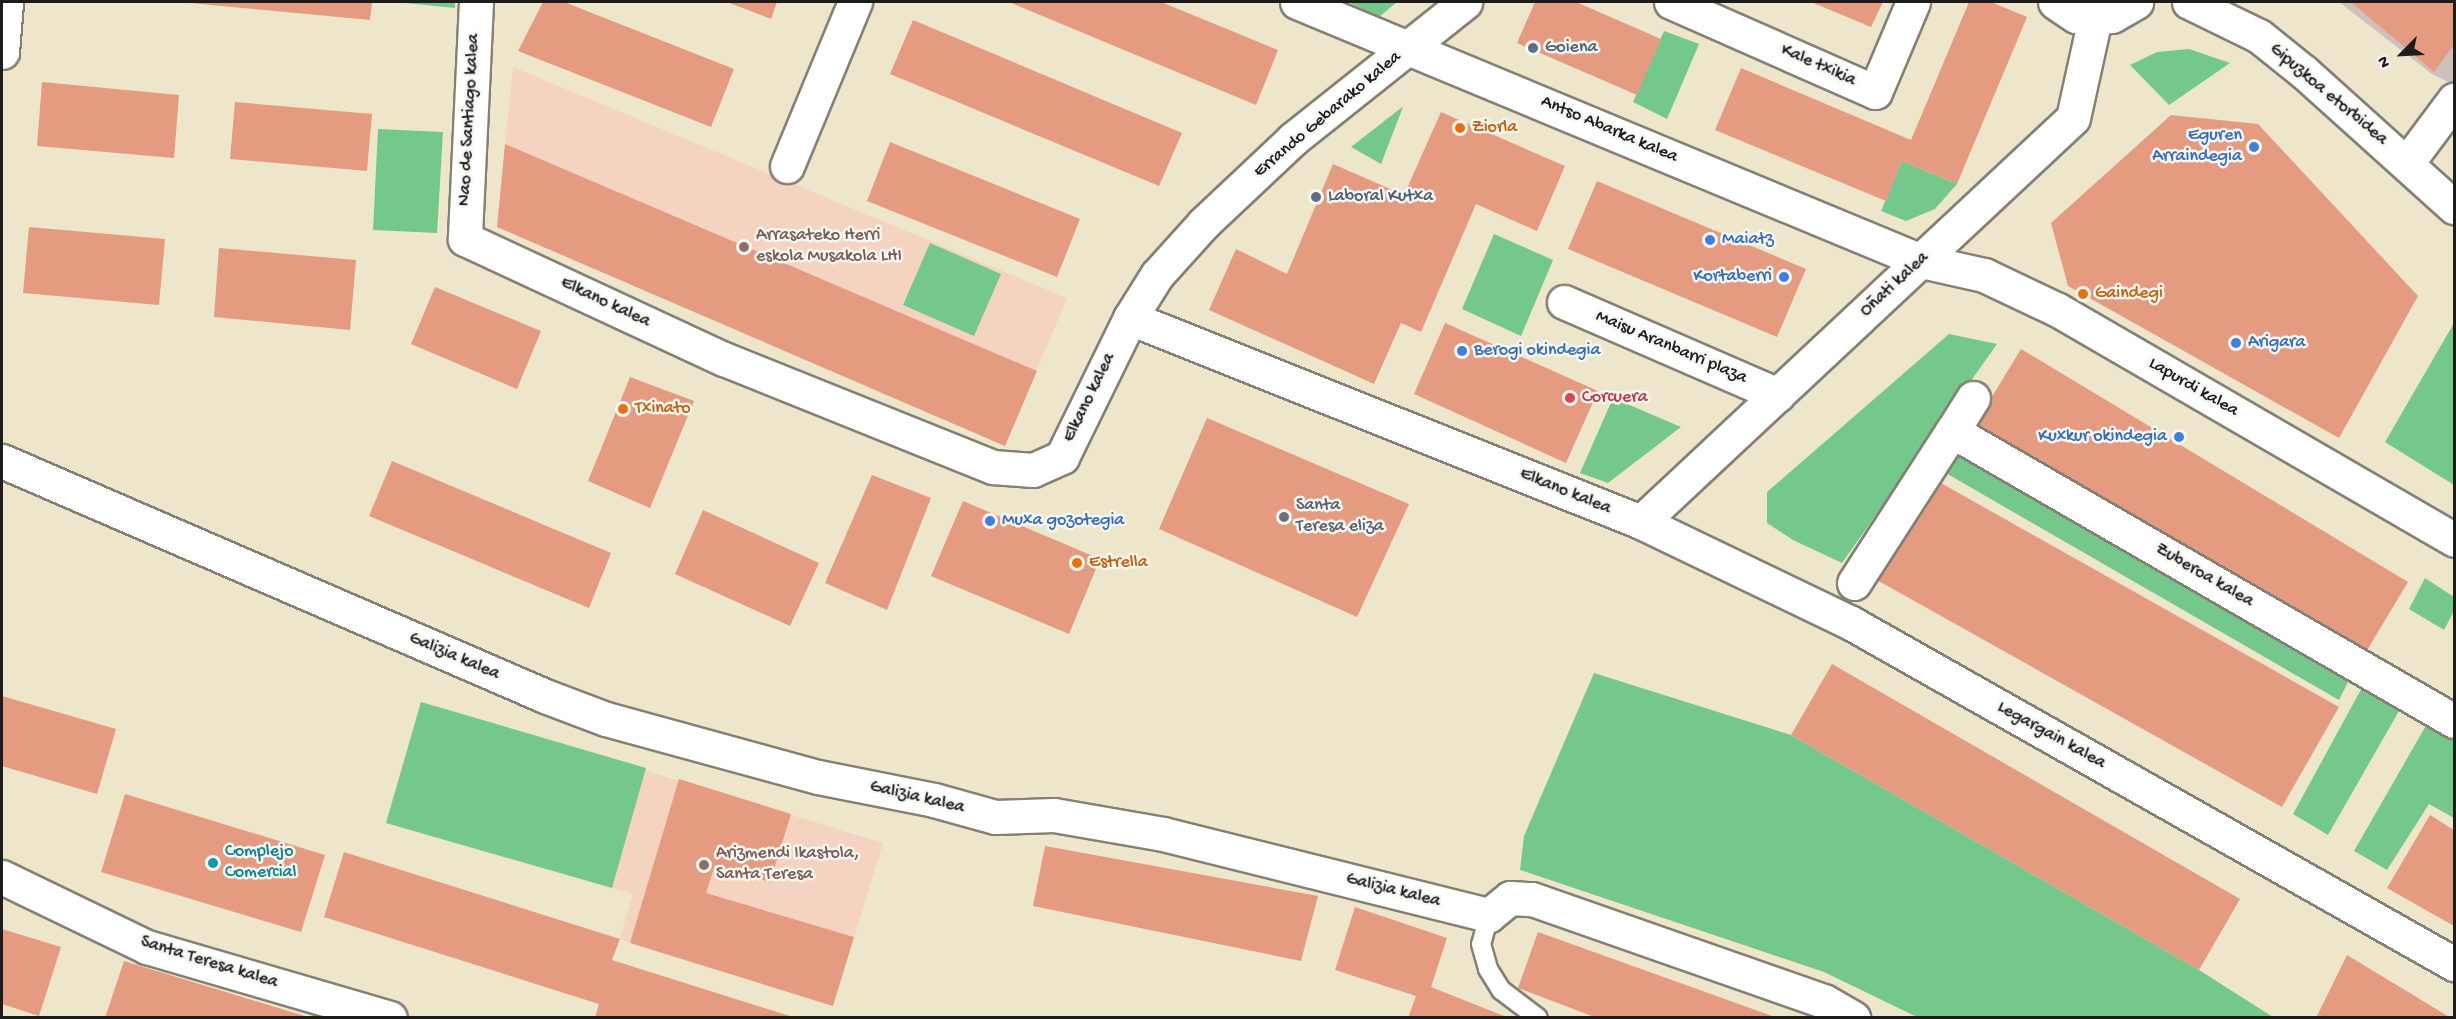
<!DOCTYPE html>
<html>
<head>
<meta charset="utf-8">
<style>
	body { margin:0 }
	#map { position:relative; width:2456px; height:1019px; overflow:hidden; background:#ede6cb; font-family:"Gochi Hand",sans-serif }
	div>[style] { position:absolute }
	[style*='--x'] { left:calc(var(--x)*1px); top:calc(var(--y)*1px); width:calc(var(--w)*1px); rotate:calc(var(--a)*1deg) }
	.built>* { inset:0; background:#f4d3c1 }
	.industrial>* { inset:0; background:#d0c0bc }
	.green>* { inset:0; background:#75c88b }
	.building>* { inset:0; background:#e49b7f }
	.roads { filter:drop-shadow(2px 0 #848174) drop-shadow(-2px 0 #848174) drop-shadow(0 2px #848174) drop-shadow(0 -2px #848174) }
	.lane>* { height:18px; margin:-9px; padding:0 9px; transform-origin:9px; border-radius:9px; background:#fff }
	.street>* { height:33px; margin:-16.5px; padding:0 16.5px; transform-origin:16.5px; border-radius:16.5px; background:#fff }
	.secondary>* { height:33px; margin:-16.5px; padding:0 16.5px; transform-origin:16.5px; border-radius:16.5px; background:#fff }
	.dots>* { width:16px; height:16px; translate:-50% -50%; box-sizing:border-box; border:3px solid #f6f6f2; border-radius:50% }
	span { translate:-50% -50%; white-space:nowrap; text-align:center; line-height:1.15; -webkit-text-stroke:5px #f6f6f2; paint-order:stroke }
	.service-label { font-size:18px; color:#4e5e75 }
	.left { translate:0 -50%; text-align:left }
	.street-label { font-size:18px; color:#1c1c1c }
	.food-label { font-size:18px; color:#c56008 }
	.shop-label { font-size:18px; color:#366cbe }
	.right { translate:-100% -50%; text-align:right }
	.education-label { font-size:18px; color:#785e54 }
	.health-label { font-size:18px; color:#be3a42 }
	.worship-label { font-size:18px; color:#5b616d }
	.culture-label { font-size:18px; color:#0d838f }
	.frame { position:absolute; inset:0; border:3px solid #1c1c1c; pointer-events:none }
	.north { position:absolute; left:2372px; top:24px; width:60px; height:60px; -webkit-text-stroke:4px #f6f6f2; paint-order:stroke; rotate:246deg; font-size:16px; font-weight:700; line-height:24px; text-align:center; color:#1c1c1c }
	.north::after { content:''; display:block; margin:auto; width:21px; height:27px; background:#1c1c1c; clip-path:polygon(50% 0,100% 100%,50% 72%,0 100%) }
</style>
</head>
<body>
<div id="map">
	<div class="built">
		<div style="clip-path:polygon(513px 67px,1067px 298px,1005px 446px,497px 227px)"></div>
		<div style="clip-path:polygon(421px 702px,883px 843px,833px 1006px,620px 939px,633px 894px,386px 823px)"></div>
	</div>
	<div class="industrial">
		<div style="clip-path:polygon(2339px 2px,2454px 2px,2454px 85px,2432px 74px)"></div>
	</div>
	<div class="green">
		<div style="clip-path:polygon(395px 2px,455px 2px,455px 8px)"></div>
		<div style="clip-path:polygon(1348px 2px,1397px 2px,1379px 17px)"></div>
		<div style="clip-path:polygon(1664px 31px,1699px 44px,1667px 119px,1633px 102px)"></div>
		<div style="clip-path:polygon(2189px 49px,2230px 63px,2169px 105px,2130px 65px,2157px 52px)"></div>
		<div style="clip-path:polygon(1403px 107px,1381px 164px,1351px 147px,1401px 108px)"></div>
		<div style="clip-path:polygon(378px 129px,443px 132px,437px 233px,373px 230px)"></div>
		<div style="clip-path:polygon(1902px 161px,1957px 184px,1935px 209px,1906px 221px,1881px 211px)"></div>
		<div style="clip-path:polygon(1494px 234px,1553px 260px,1521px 336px,1462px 309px)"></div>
		<div style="clip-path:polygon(930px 243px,1001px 274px,974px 336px,903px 305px)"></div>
		<div style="clip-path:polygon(2454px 323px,2454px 485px,2385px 442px)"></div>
		<div style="clip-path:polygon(1949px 334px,1997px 344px,1842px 563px,1793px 540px,1767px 523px,1767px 492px)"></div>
		<div style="clip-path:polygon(1613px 398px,1681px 427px,1608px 483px,1580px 473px)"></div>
		<div style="clip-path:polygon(1954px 447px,2352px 674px,2339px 700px,1944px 472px)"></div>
		<div style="clip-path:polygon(2425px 578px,2454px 597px,2454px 611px,2444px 630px,2409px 609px)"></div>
		<div style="clip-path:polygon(1594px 673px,1791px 735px,2199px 970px,2273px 1017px,1917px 1017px,1824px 972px,1520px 870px,1524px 836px)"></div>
		<div style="clip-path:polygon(2364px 684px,2403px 704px,2328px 835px,2293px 814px)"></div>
		<div style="clip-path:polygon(421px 702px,646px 768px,612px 888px,386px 823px)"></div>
		<div style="clip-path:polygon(2428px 722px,2454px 737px,2454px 818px,2429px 804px,2387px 870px,2354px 851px)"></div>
	</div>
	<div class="building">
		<div style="clip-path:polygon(180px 2px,372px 2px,370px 20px)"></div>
		<div style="clip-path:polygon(543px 2px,564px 2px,734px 69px,711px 127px,518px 51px)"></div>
		<div style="clip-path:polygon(727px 2px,777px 2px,771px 19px)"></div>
		<div style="clip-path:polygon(1009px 2px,1161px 2px,1278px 50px,1256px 105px)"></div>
		<div style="clip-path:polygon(1535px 2px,1576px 2px,1661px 39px,1637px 95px,1517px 43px)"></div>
		<div style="clip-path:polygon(1811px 2px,1883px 2px,1871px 27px)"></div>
		<div style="clip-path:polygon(1969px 2px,1991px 2px,2027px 17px,1957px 184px,1902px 161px,1886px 201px,1715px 130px,1741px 68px,1911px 140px)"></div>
		<div style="clip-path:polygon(2351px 2px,2454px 2px,2454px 45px,2434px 72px)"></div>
		<div style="clip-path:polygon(913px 20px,1182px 133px,1159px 186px,890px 74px)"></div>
		<div style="clip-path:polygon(42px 82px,179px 95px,174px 158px,37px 146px)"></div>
		<div style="clip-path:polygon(235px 102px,372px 114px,367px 171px,230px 159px)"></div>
		<div style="clip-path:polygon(1441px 112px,1565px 166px,1537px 231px,1476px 204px,1421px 332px,1401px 323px,1374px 384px,1209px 310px,1236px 249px,1287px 274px,1333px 164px,1404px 195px)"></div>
		<div style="clip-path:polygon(2171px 115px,2258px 124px,2418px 296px,2339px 438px,2068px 286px,2051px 223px)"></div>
		<div style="clip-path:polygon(890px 142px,1080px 219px,1057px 277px,867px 201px)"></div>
		<div style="clip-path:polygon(505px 144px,1037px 371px,1005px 446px,497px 227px)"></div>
		<div style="clip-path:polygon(1597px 181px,1806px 269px,1777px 337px,1568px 249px)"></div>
		<div style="clip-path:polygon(29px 227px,165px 239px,159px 305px,23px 293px)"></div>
		<div style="clip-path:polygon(219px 248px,356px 260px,350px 330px,214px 317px)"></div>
		<div style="clip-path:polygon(435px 287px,541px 331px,517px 389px,411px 344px)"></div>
		<div style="clip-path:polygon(1445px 323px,1598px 391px,1566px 463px,1414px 394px)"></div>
		<div style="clip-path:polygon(2021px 349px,2408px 582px,2363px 657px,1976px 423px)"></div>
		<div style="clip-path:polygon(630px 377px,694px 401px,650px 508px,588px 481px)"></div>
		<div style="clip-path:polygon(1207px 418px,1409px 504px,1357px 617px,1159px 529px)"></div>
		<div style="clip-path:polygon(392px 461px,611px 553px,589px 608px,369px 516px)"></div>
		<div style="clip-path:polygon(872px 475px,931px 498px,887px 610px,825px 583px)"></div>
		<div style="clip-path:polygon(1932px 478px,2339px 707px,2282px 807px,1875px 579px)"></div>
		<div style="clip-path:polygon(963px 501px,1100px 559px,1069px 634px,931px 576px)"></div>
		<div style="clip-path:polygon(703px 510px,819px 563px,790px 626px,675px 574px)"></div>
		<div style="clip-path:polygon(1832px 664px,2240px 899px,2199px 970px,1791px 735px)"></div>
		<div style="clip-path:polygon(2px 696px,116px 729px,97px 794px,2px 766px)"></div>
		<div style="clip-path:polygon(679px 779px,791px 814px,770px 882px,715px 865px,706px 893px,854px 937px,833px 1006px,630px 943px)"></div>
		<div style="clip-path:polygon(125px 794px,325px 855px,301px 932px,101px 872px)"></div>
		<div style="clip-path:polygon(2430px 815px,2454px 830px,2454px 926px,2387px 888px)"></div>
		<div style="clip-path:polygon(1045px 846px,1318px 896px,1301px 961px,1033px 906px)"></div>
		<div style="clip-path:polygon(344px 852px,620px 939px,612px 960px,796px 1018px,595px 1018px,599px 1004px,324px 917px)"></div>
		<div style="clip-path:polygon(1355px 907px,1447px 938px,1431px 987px,1509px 1018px,1408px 1018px,1416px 996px,1335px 970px)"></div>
		<div style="clip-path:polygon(2px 929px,61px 947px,39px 1016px,2px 1004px)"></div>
		<div style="clip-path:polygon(1538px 932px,1775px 1017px,1775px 1018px,1597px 1018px,1518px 988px)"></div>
		<div style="clip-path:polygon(2347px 955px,2451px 1018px,2316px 1018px)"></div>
		<div style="clip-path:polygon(124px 961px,308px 1017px,308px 1018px,105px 1018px)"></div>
	</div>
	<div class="roads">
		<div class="lane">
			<div style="--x:1489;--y:915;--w:30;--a:105"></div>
			<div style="--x:1481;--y:944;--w:26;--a:74"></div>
			<div style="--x:1488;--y:969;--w:25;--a:58"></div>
			<div style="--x:1501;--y:990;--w:46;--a:37.1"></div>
		</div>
		<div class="street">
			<div style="--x:476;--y:2;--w:237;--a:92.7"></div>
			<div style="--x:465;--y:239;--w:285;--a:24.9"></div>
			<div style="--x:724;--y:359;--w:290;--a:21.9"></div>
			<div style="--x:993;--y:467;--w:40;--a:4.3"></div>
			<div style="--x:1033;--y:470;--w:32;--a:-24"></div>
			<div style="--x:1062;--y:457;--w:155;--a:-63.9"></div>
			<div style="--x:1130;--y:318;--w:550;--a:21.76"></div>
			<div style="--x:1641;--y:522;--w:233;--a:25.7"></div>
			<div style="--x:1851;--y:623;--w:693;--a:29.49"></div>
			<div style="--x:1297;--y:2;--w:676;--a:22.54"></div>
			<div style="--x:1921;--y:261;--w:65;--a:12.5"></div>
			<div style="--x:1984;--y:275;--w:82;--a:25.3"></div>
			<div style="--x:2058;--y:310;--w:458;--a:30.1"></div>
			<div style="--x:1671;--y:2;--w:223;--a:23.8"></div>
			<div style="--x:1875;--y:92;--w:98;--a:-67.1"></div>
			<div style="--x:2;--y:52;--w:50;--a:-85.4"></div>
			<div style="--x:2407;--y:163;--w:79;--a:-53.3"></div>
			<div style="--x:787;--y:166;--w:178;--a:-67.5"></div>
			<div style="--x:1564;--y:302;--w:233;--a:23.5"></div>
			<div style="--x:1130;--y:318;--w:51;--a:-57.9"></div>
			<div style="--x:1157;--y:275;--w:70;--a:-47.9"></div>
			<div style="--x:1204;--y:223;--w:122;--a:-43.3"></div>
			<div style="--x:1293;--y:139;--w:220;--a:-38.5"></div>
			<div style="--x:1973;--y:398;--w:39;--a:122"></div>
			<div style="--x:1952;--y:431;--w:580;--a:30.01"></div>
			<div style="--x:2;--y:461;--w:592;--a:23.4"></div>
			<div style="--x:545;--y:696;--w:65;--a:20.7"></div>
			<div style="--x:606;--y:719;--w:220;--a:15.3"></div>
			<div style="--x:818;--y:777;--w:118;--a:11.2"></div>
			<div style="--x:934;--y:800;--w:63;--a:15.6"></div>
			<div style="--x:995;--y:817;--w:59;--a:-1.9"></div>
			<div style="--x:1054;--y:815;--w:111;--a:9.9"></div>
			<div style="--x:1163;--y:834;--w:336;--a:14"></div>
			<div style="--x:1489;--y:915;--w:27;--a:-39"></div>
			<div style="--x:1510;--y:898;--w:22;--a:3"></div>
			<div style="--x:1532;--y:899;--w:309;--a:19.3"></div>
			<div style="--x:1824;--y:1001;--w:34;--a:30"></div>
			<div style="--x:1641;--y:522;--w:591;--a:-43.08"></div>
			<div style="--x:2073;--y:118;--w:102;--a:-77.6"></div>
			<div style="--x:1854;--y:583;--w:181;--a:-57.2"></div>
			<div style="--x:2;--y:877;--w:161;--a:25.8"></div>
			<div style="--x:147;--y:947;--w:253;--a:16.3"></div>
		</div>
		<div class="secondary">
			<div style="--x:2055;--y:2;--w:25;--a:34"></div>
			<div style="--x:2076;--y:16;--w:19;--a:6"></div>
			<div style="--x:2095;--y:18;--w:17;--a:-7"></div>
			<div style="--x:2112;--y:16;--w:28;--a:-30"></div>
			<div style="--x:2189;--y:2;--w:78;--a:25.9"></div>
			<div style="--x:2259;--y:36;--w:58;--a:38.7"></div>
			<div style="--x:2304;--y:72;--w:202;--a:42"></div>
		</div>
	</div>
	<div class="dots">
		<div style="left:1533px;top:48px;background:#5c6f8a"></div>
		<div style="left:1460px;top:128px;background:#e8710a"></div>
		<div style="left:2254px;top:147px;background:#3f7fe0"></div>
		<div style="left:1316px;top:197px;background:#5c6f8a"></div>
		<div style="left:1710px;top:240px;background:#3f7fe0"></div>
		<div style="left:744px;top:247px;background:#8d6e63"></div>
		<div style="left:1784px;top:277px;background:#3f7fe0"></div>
		<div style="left:2083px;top:294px;background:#e8710a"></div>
		<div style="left:2236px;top:343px;background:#3f7fe0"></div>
		<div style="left:1462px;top:351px;background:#3f7fe0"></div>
		<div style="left:1570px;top:398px;background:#e0444e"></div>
		<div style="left:623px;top:409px;background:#e8710a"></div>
		<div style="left:2179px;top:437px;background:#3f7fe0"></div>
		<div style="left:1284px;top:517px;background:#6b7280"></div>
		<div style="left:990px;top:521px;background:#3f7fe0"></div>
		<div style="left:1077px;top:563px;background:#e8710a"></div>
		<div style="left:213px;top:863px;background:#0f9aa8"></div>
		<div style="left:704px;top:865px;background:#8d6e63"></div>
	</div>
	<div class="service-label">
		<span class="left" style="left:1545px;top:48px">Goiena</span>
		<span class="left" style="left:1328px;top:197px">Laboral Kutxa</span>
	</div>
	<div class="street-label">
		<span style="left:1818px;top:66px;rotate:24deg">Kale txikia</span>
		<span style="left:2328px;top:95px;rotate:40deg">Gipuzkoa etorbidea</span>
		<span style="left:1328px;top:115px;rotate:-40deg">Errando Gebarako kalea</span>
		<span style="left:470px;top:120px;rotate:-87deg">Nao de Santiago kalea</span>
		<span style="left:1609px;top:130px;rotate:23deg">Antso Abarka kalea</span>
		<span style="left:1895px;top:285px;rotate:-43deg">Oñati kalea</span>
		<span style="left:605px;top:303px;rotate:25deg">Elkano kalea</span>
		<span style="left:1671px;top:348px;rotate:23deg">Maisu Aranbarri plaza</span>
		<span style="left:2193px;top:388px;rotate:30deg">Lapurdi kalea</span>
		<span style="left:1090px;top:398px;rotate:-64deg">Elkano kalea</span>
		<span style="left:1565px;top:492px;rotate:22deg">Elkano kalea</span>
		<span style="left:2204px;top:576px;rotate:30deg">Zuberoa kalea</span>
		<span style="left:454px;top:657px;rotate:23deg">Galizia kalea</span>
		<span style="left:2051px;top:736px;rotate:29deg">Legargain kalea</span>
		<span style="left:917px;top:798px;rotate:13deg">Galizia kalea</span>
		<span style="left:1393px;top:891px;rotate:14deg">Galizia kalea</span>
		<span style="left:209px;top:963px;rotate:17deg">Santa Teresa kalea</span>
	</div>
	<div class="food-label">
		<span class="left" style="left:1472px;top:128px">Ziorla</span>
		<span class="left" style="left:2095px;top:294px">Gaindegi</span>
		<span class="left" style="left:635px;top:409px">Txinato</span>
		<span class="left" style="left:1089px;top:563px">Estrella</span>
	</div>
	<div class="shop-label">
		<span class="right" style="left:2242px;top:147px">Eguren<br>Arraindegia</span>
		<span class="left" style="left:1722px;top:240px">Maiatz</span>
		<span class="right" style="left:1772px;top:277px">Kortaberri</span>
		<span class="left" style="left:2248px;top:343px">Arigara</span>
		<span class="left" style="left:1474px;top:351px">Berogi okindegia</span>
		<span class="right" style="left:2167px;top:437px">Kuxkur okindegia</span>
		<span class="left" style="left:1002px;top:521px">Muxa gozotegia</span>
	</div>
	<div class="education-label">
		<span class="left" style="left:756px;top:247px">Arrasateko Herri<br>eskola Musakola LHI</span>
		<span class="left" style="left:716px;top:865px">Arizmendi Ikastola,<br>Santa Teresa</span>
	</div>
	<div class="health-label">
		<span class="left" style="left:1582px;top:398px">Corcuera</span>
	</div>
	<div class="worship-label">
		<span class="left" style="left:1296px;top:517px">Santa<br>Teresa eliza</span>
	</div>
	<div class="culture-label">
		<span class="left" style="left:225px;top:863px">Complejo<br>Comercial</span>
	</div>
	<div class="frame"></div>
	<div class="north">N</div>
</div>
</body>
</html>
